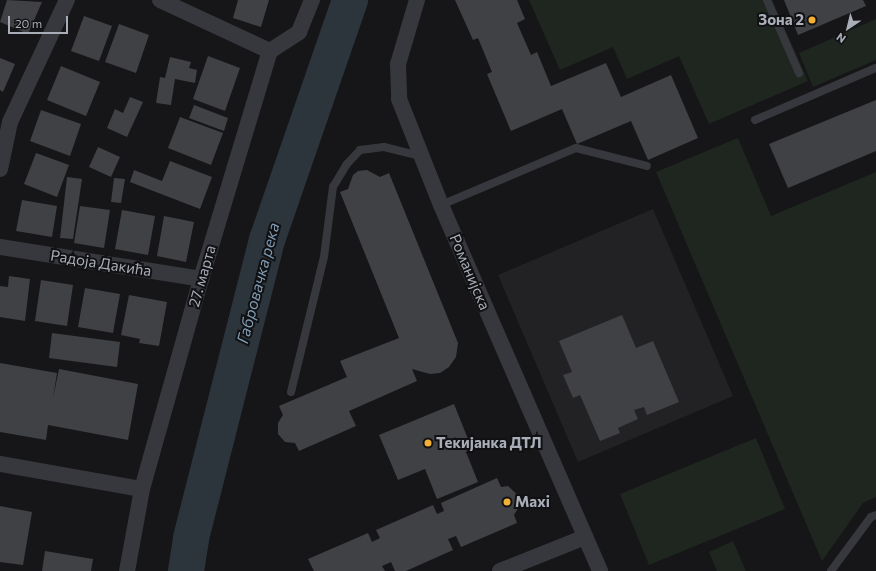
<!DOCTYPE html>
<html>
<head>
<meta charset="utf-8">
<style>
	body { margin:0 }
	#map { position:relative; width:876px; height:571px; overflow:hidden; background:#161618; font-family:Commissioner,sans-serif }
	div>[style] { position:absolute }
	[style*='--x'] { left:calc(var(--x)*1px); top:calc(var(--y)*1px); width:calc(var(--w)*1px); rotate:calc(var(--a)*1deg) }
	.built>* { inset:0; background:#222225 }
	.green>* { inset:0; background:#1e261f }
	.river>* { height:36px; margin:-18px; padding:0 18px; transform-origin:18px; border-radius:18px; background:#2c353c }
	.building>* { inset:0; background:#404145 }
	.service>* { height:8px; margin:-4px; padding:0 4px; transform-origin:4px; border-radius:4px; background:#37383d }
	.minor>* { height:16px; margin:-8px; padding:0 8px; transform-origin:8px; border-radius:8px; background:#37383d }
	.dots>* { width:11px; height:11px; translate:-50% -50%; box-sizing:border-box; border:2px solid #111113; border-radius:50% }
	span { translate:-50% -50%; white-space:nowrap; text-align:center; line-height:1.15; -webkit-text-stroke:4px #111113; paint-order:stroke }
	.poi-label { font-size:15px; color:#a8adb8; font-weight:700 }
	.right { translate:-100% -50%; text-align:right }
	.left { translate:0 -50%; text-align:left }
	.street-label { font-size:15px; color:#a8adb8 }
	.water-label { font-size:16px; color:#7f9bb3; font-style:italic }
	.north { position:absolute; left:828px; top:8px; width:40px; height:40px; -webkit-text-stroke:3px #111113; paint-order:stroke; rotate:215deg; font-size:11px; font-weight:700; line-height:16px; text-align:center; color:#a8adb8 }
	.north::after { content:''; display:block; margin:auto; width:14px; height:18px; background:#a8adb8; clip-path:polygon(50% 0,100% 100%,50% 72%,0 100%) }
	.scale { position:absolute; left:8px; top:16px; width:60px; height:18px; box-sizing:border-box; border:2px solid #a8adb8; border-top:0; padding-left:5px; font-size:12px; line-height:14px; white-space:nowrap; color:#a8adb8; -webkit-text-stroke:3px #111113; paint-order:stroke }
</style>
</head>
<body>
<div id="map">
	<div class="built">
		<div style="clip-path:polygon(653px 209px,733px 396px,578px 462px,498px 275px)"></div>
	</div>
	<div class="green">
		<div style="clip-path:polygon(529px 0,772px 0,808px 81px,709px 124px,679px 56px,627px 79px,613px 47px,560px 70px)"></div>
		<div style="clip-path:polygon(876px 19px,876px 60px,813px 87px,799px 53px)"></div>
		<div style="clip-path:polygon(738px 138px,771px 216px,876px 172px,876px 497px,863px 503px,822px 561px,656px 172px)"></div>
		<div style="clip-path:polygon(756px 438px,785px 509px,649px 565px,620px 494px)"></div>
		<div style="clip-path:polygon(733px 541px,746px 571px,717px 571px,709px 552px)"></div>
	</div>
	<div class="river">
		<div style="--x:186;--y:571;--w:33;--a:-81"></div>
		<div style="--x:191;--y:538;--w:308;--a:-75.7"></div>
		<div style="--x:267;--y:240;--w:254;--a:-70.9"></div>
	</div>
	<div class="building">
		<div style="clip-path:polygon(7px 0,42px 2px,28px 34px,0 22px)"></div>
		<div style="clip-path:polygon(238px 0,269px 0,261px 27px,233px 18px)"></div>
		<div style="clip-path:polygon(455px 0,517px 0,525px 19px,517px 23px,531px 55px,537px 52px,551px 86px,606px 63px,621px 97px,671px 75px,698px 138px,648px 160px,631px 121px,577px 144px,562px 109px,511px 131px,487px 74px,492px 72px,478px 38px,473px 40px)"></div>
		<div style="clip-path:polygon(784px 0,863px 0,866px 6px,798px 35px)"></div>
		<div style="clip-path:polygon(84px 16px,112px 26px,99px 61px,71px 51px)"></div>
		<div style="clip-path:polygon(119px 24px,149px 35px,136px 73px,105px 62px)"></div>
		<div style="clip-path:polygon(208px 56px,240px 68px,225px 111px,193px 99px)"></div>
		<div style="clip-path:polygon(170px 57px,191px 62px,189px 68px,197px 70px,195px 83px,175px 79px,171px 105px,156px 103px,160px 77px,165px 78px)"></div>
		<div style="clip-path:polygon(0 58px,15px 64px,3px 92px,0 90px)"></div>
		<div style="clip-path:polygon(61px 66px,100px 82px,86px 116px,47px 100px)"></div>
		<div style="clip-path:polygon(130px 97px,143px 102px,127px 137px,107px 128px,115px 109px,123px 113px)"></div>
		<div style="clip-path:polygon(876px 100px,876px 151px,788px 188px,769px 144px)"></div>
		<div style="clip-path:polygon(194px 105px,228px 118px,224px 131px,189px 118px)"></div>
		<div style="clip-path:polygon(41px 110px,81px 124px,70px 156px,30px 141px)"></div>
		<div style="clip-path:polygon(180px 117px,223px 133px,211px 165px,168px 148px)"></div>
		<div style="clip-path:polygon(98px 147px,120px 157px,111px 177px,89px 167px)"></div>
		<div style="clip-path:polygon(36px 153px,69px 165px,57px 197px,24px 184px)"></div>
		<div style="clip-path:polygon(170px 161px,212px 177px,200px 209px,130px 182px,134px 170px,162px 181px)"></div>
		<div style="clip-path:polygon(367px 170px,380px 177px,389px 173px,458px 343px,456px 357px,449px 367px,440px 373px,430px 374px,412px 369px,417px 381px,349px 411px,356px 426px,299px 451px,295px 443px,285px 442px,278px 434px,278px 423px,283px 415px,279px 406px,347px 377px,340px 361px,399px 338px,340px 192px,348px 189px,353px 175px,358px 171px)"></div>
		<div style="clip-path:polygon(67px 177px,82px 179px,73px 239px,60px 238px)"></div>
		<div style="clip-path:polygon(114px 178px,125px 179px,121px 203px,111px 202px)"></div>
		<div style="clip-path:polygon(22px 200px,57px 206px,52px 237px,16px 231px)"></div>
		<div style="clip-path:polygon(80px 206px,110px 210px,104px 248px,74px 243px)"></div>
		<div style="clip-path:polygon(122px 210px,155px 216px,148px 255px,115px 249px)"></div>
		<div style="clip-path:polygon(164px 216px,194px 222px,186px 262px,157px 256px)"></div>
		<div style="clip-path:polygon(9px 276px,30px 279px,25px 321px,0 317px,0 286px,8px 287px)"></div>
		<div style="clip-path:polygon(41px 280px,73px 285px,67px 326px,35px 321px)"></div>
		<div style="clip-path:polygon(85px 288px,120px 294px,113px 333px,78px 327px)"></div>
		<div style="clip-path:polygon(129px 295px,167px 302px,159px 346px,139px 343px,140px 339px,121px 335px)"></div>
		<div style="clip-path:polygon(622px 315px,636px 348px,653px 341px,679px 402px,647px 415px,644px 407px,634px 410px,638px 419px,618px 428px,620px 433px,600px 441px,580px 395px,573px 398px,563px 375px,572px 372px,559px 341px)"></div>
		<div style="clip-path:polygon(52px 333px,120px 342px,117px 367px,49px 358px)"></div>
		<div style="clip-path:polygon(0 363px,57px 373px,53px 398px,59px 369px,138px 384px,128px 440px,48px 425px,46px 440px,0 432px)"></div>
		<div style="clip-path:polygon(454px 404px,472px 449px,466px 452px,478px 482px,437px 499px,425px 469px,398px 480px,379px 435px)"></div>
		<div style="clip-path:polygon(497px 478px,501px 487px,508px 486px,520px 497px,521px 503px,514px 515px,517px 523px,461px 547px,456px 536px,448px 539px,453px 550px,406px 571px,395px 571px,391px 562px,382px 566px,385px 571px,314px 571px,308px 559px,368px 533px,372px 542px,380px 538px,376px 530px,433px 505px,437px 514px,444px 511px,441px 503px)"></div>
		<div style="clip-path:polygon(0 506px,32px 512px,23px 565px,0 562px)"></div>
		<div style="clip-path:polygon(45px 551px,93px 559px,91px 571px,42px 571px)"></div>
	</div>
	<div class="service">
		<div style="--x:767;--y:0;--w:80;--a:66.3"></div>
		<div style="--x:755;--y:120;--w:132;--a:-23.3"></div>
		<div style="--x:441;--y:205;--w:147;--a:-22.9"></div>
		<div style="--x:576;--y:148;--w:73;--a:14.2"></div>
		<div style="--x:291;--y:392;--w:139;--a:-76.3"></div>
		<div style="--x:324;--y:257;--w:71;--a:-82.7"></div>
		<div style="--x:333;--y:187;--w:27;--a:-59"></div>
		<div style="--x:347;--y:164;--w:19;--a:-47"></div>
		<div style="--x:360;--y:150;--w:24;--a:-7"></div>
		<div style="--x:384;--y:147;--w:38;--a:14"></div>
		<div style="--x:831;--y:571;--w:67;--a:-53.5"></div>
		<div style="--x:871;--y:517;--w:5;--a:-22"></div>
	</div>
	<div class="minor">
		<div style="--x:160;--y:0;--w:121;--a:24.9"></div>
		<div style="--x:417;--y:0;--w:67;--a:106.5"></div>
		<div style="--x:398;--y:64;--w:35;--a:88"></div>
		<div style="--x:399;--y:99;--w:114;--a:68.4"></div>
		<div style="--x:441;--y:205;--w:399;--a:66.5"></div>
		<div style="--x:0;--y:169;--w:48;--a:-78"></div>
		<div style="--x:10;--y:122;--w:135;--a:-65"></div>
		<div style="--x:0;--y:247;--w:204;--a:9"></div>
		<div style="--x:0;--y:464;--w:144;--a:10"></div>
		<div style="--x:127;--y:571;--w:83;--a:-79.6"></div>
		<div style="--x:142;--y:489;--w:218;--a:-74.3"></div>
		<div style="--x:201;--y:279;--w:238;--a:-73.2"></div>
		<div style="--x:270;--y:51;--w:35;--a:-33"></div>
		<div style="--x:299;--y:32;--w:35;--a:-68"></div>
		<div style="--x:500;--y:571;--w:92;--a:-21.8"></div>
	</div>
	<div class="dots">
		<div style="left:812px;top:20px;background:#f2b134"></div>
		<div style="left:428px;top:443px;background:#f2b134"></div>
		<div style="left:507px;top:502px;background:#f2b134"></div>
	</div>
	<div class="poi-label">
		<span class="right" style="left:804px;top:20px">Зона 2</span>
		<span class="left" style="left:436px;top:443px">Текијанка ДТЛ</span>
		<span class="left" style="left:515px;top:502px">Maxi</span>
	</div>
	<div class="street-label">
		<span style="left:101px;top:263px;rotate:9deg">Радоја Дакића</span>
		<span style="left:470px;top:272px;rotate:67deg">Романијска</span>
		<span style="left:202px;top:276px;rotate:-74deg">27. марта</span>
	</div>
	<div class="water-label">
		<span style="left:258px;top:283px;rotate:-75deg">Габровачка река</span>
	</div>
	<div class="north">N</div>
	<div class="scale">20 m</div>
</div>
</body>
</html>
